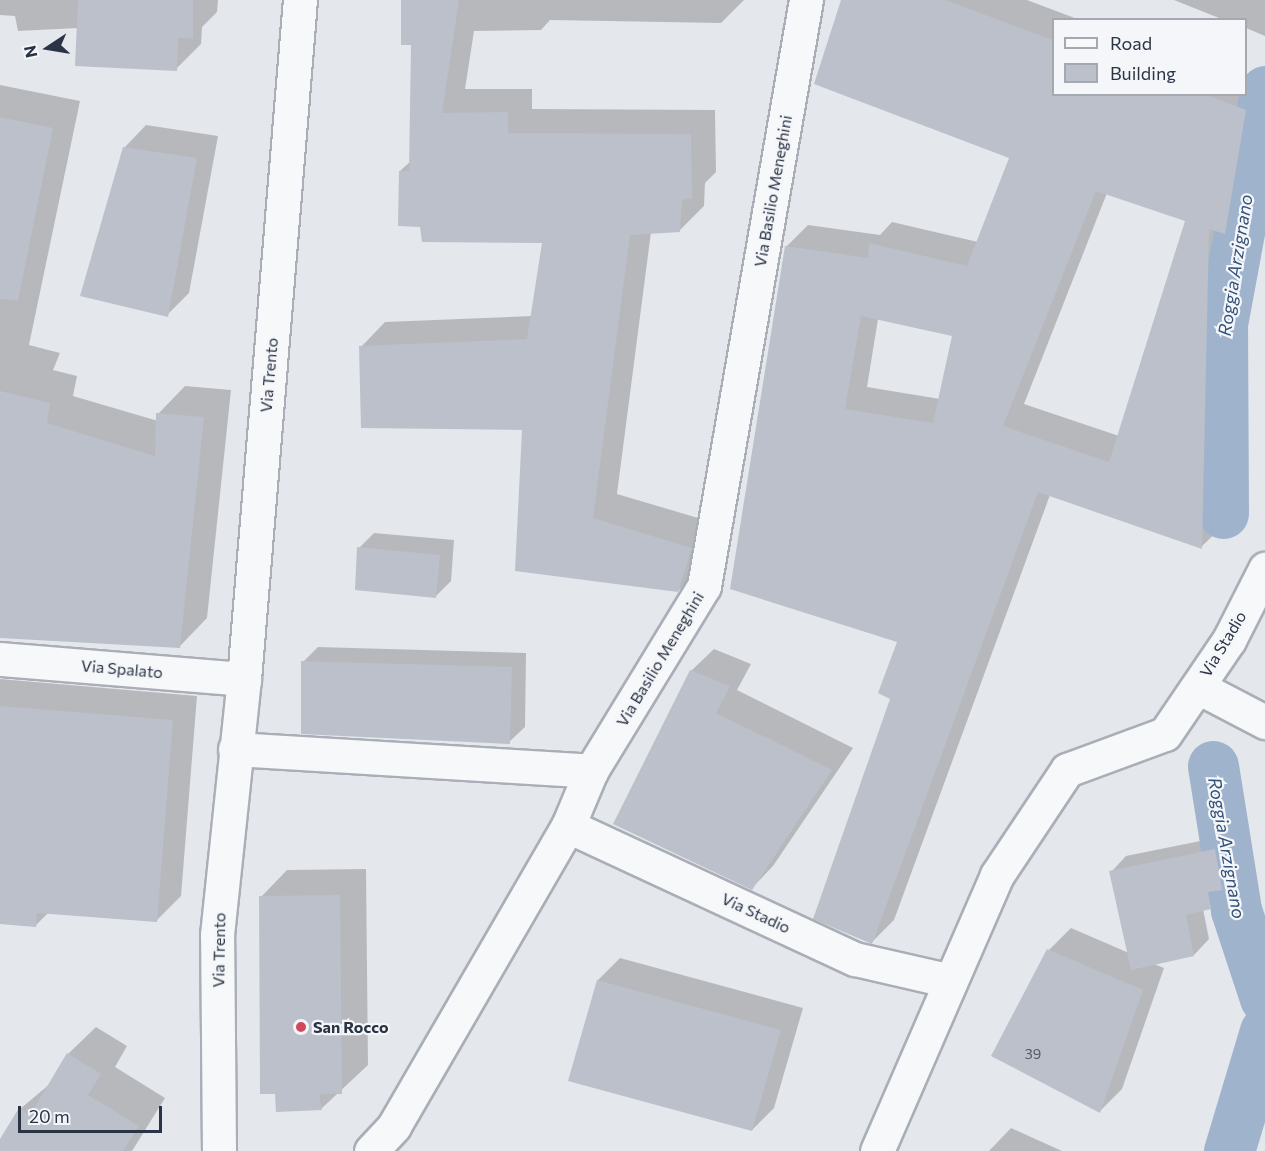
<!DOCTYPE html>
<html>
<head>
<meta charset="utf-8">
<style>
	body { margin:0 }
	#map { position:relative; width:1265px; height:1151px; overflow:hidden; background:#e4e7ec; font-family:Commissioner,sans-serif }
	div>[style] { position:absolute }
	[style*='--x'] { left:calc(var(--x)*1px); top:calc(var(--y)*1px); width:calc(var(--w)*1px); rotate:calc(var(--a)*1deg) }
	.shadow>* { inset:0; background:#0003 }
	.canal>* { height:51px; margin:-25.5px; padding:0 25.5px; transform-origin:25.5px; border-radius:25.5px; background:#9fb4cc }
	.building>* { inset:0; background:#bbc0ca }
	.roads { filter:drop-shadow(2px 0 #a9aeb7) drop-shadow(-2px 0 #a9aeb7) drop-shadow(0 2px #a9aeb7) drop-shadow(0 -2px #a9aeb7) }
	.minor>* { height:33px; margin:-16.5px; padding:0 16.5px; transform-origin:16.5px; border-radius:16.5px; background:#f7f8fa }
	.tertiary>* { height:33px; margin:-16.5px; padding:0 16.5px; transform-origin:16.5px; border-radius:16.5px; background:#f7f8fa }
	.dots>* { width:16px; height:16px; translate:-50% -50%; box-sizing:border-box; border:3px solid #f4f6f9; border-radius:50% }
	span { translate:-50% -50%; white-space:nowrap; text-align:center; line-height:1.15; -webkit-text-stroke:4.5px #f4f6f9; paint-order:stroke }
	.number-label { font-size:14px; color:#4f5766 }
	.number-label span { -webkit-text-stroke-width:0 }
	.street-label { font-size:16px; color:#2b3445 }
	.poi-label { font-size:16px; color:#2b3445; font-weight:700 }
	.left { translate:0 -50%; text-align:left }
	.water-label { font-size:18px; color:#34527a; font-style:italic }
	.legend { position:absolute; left:1052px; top:18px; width:195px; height:78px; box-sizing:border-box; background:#f4f6f9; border:2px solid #a4a8b1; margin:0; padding:8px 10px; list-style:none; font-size:18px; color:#2b3445 }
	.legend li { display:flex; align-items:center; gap:12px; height:30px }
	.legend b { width:30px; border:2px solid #a4a8b1 }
	.north { position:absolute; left:18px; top:18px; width:60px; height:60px; -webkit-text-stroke:4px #f4f6f9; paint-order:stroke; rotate:258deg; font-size:16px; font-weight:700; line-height:24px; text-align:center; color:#2b3445 }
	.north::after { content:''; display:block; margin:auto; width:21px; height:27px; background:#2b3445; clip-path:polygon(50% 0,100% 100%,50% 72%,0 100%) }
	.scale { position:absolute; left:18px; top:1106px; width:144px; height:27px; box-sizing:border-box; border:3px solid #2b3445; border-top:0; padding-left:8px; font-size:18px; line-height:21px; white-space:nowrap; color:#2b3445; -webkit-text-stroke:4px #f4f6f9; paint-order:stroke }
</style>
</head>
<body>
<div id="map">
	<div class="shadow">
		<div style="clip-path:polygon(0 0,218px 0,217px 12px,202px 27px,201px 44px,176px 69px,78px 28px,18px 31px,15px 16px,0 15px)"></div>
		<div style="clip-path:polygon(403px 0,744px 0,721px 23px,550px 20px,541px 30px,474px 31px,465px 89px,532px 89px,532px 109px,715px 110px,716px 172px,705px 183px,704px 206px,679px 231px,651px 232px,617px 494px,715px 523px,702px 566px,678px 591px,516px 570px,524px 428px,361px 347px,385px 322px,532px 316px,544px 241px,421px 225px,400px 171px,411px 161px,413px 43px)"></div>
		<div style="clip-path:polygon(evenodd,843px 0,1027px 0,1080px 20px,1054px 20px,1054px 94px,1246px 94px,1246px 80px,1265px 87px,1246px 211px,1230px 227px,1223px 526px,1201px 547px,1050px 495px,894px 920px,872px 942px,899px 641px,786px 247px,808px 225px,880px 235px,892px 222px,978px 242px,1011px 157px,843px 0,1107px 193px,1187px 220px,1119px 436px,1024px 404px,1107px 193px,843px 0,878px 319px,954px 335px,940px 399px,867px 387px,878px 319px)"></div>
		<div style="clip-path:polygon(1174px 0,1265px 0,1265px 36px,1246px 28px,1246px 20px,1224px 20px)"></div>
		<div style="clip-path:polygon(0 85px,80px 101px,29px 345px,60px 353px,53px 370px,77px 376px,73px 396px,158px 421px,158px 414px,185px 386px,231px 390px,207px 618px,180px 646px,0 637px)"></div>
		<div style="clip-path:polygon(146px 125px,218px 136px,189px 293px,167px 315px,124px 148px)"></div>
		<div style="clip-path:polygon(374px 533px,454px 540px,451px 581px,436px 596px,359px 548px)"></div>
		<div style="clip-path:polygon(318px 647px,526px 653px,525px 727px,509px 742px,303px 662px)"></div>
		<div style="clip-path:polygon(714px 649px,751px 664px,737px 690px,853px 748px,773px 866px,751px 889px,691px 671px)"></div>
		<div style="clip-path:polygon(0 679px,197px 696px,181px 896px,156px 921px,49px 912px,36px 925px,0 922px)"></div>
		<div style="clip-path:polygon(1230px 835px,1237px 873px,1224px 885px,1226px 893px,1203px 909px,1209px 939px,1194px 955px,1154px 964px,1164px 968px,1122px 1089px,1100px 1111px,993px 1056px,1049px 950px,1071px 928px,1129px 953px,1111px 872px,1126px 856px)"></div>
		<div style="clip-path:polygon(366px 869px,368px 1065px,321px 1109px,261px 897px,287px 870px)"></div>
		<div style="clip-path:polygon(620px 958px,803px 1008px,774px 1108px,752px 1130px,598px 980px)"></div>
		<div style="clip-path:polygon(96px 1027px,127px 1046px,115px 1067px,165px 1098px,132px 1151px,0 1151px,20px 1109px,51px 1083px,68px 1054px)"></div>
		<div style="clip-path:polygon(1011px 1128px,1062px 1151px,989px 1151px)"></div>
	</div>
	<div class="canal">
		<div style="--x:1223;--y:513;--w:189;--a:-90.3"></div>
		<div style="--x:1222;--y:324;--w:237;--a:-79.5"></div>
		<div style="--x:1213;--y:766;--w:146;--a:80.9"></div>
		<div style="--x:1236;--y:910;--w:93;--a:71.8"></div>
		<div style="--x:1229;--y:1151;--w:125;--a:-73.3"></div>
	</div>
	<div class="building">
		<div style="clip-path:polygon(78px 0,193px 0,193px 38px,178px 38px,177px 71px,75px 66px)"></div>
		<div style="clip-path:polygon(401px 0,459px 0,442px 113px,508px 112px,508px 133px,691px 134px,692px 198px,682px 200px,680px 232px,630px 235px,593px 518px,692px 548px,678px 592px,515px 571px,522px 430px,361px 428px,359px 346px,527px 339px,542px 243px,422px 242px,420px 227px,398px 226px,399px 171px,409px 171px,411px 45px,401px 45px)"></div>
		<div style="clip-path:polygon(evenodd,841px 0,945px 0,1053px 40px,1053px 94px,1203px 94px,1246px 110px,1225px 234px,1209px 229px,1202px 549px,1038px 492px,872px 944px,813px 919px,890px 699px,878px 693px,897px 642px,730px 589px,785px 246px,868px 258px,869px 243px,967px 266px,1009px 158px,814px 84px,841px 0,1096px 191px,1185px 221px,1109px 462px,1003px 426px,1096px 191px,841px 0,861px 316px,952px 336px,933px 423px,845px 409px,861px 316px)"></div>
		<div style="clip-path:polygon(0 117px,53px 128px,18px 301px,0 299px)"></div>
		<div style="clip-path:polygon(123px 147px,197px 158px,168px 317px,80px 296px)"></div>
		<div style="clip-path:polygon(0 391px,50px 403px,47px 423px,155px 456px,156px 413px,204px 417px,180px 648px,0 638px)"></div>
		<div style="clip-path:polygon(357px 547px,440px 555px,436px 598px,355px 590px)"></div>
		<div style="clip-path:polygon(301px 661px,512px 667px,510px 744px,301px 734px)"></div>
		<div style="clip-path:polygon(690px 670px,730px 686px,716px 713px,832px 770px,752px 890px,613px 824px)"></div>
		<div style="clip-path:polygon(0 706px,173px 720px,157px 922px,37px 913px,36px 927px,0 924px)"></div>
		<div style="clip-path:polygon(1215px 849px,1222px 890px,1208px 892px,1211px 909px,1186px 915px,1194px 956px,1131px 970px,1109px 871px)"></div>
		<div style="clip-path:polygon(340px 895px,342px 1094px,319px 1094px,322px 1110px,276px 1112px,275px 1094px,260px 1094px,259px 896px)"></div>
		<div style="clip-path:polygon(1047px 949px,1143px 990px,1100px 1113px,991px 1056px)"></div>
		<div style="clip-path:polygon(597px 980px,781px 1030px,752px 1131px,568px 1081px)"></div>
		<div style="clip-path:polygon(67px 1053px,101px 1074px,88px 1095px,139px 1126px,123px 1151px,0 1151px,0 1139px,19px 1108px,30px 1115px)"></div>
	</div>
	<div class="roads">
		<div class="minor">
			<div style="--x:0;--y:659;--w:245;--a:4.7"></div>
			<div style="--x:1198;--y:687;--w:76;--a:27.6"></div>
			<div style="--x:235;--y:749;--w:357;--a:3.5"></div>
			<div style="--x:568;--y:826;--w:316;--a:24.9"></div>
			<div style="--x:855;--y:959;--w:98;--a:12.9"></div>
			<div style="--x:371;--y:1151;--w:34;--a:-47"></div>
			<div style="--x:394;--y:1126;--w:347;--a:-59.9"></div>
			<div style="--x:568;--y:826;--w:60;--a:-67.3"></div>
			<div style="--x:591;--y:771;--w:217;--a:-58.6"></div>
			<div style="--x:704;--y:586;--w:595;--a:-80.13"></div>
			<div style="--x:877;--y:1151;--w:301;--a:-66.5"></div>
			<div style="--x:997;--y:875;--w:126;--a:-56.3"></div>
			<div style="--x:1067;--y:770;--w:104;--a:-20.2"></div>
			<div style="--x:1165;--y:734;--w:114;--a:-55.8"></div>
			<div style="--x:1229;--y:640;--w:80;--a:-63.1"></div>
		</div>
		<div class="tertiary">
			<div style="--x:219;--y:1151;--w:216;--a:-90.5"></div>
			<div style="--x:217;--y:935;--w:257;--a:-84"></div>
			<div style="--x:244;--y:679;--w:681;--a:-85.29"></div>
		</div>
	</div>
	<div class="dots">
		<div style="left:301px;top:1027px;background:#d1495b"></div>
	</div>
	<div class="number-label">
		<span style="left:1033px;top:1054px">39</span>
	</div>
	<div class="street-label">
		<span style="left:773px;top:191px;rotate:-80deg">Via Basilio Meneghini</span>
		<span style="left:269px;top:375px;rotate:-85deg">Via Trento</span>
		<span style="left:1223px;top:644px;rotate:-59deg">Via Stadio</span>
		<span style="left:660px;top:659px;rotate:-59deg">Via Basilio Meneghini</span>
		<span style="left:122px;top:669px;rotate:5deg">Via Spalato</span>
		<span style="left:756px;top:913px;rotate:25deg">Via Stadio</span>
		<span style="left:219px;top:950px;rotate:-89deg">Via Trento</span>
	</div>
	<div class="poi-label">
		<span class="left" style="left:313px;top:1027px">San Rocco</span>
	</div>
	<div class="water-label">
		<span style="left:1235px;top:265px;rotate:-81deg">Roggia Arzignano</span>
		<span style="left:1227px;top:848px;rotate:80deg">Roggia Arzignano</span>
	</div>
	<ul class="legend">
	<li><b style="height:8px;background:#f7f8fa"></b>Road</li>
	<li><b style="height:16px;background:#bbc0ca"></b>Building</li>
	</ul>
	<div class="north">N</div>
	<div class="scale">20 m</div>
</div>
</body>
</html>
